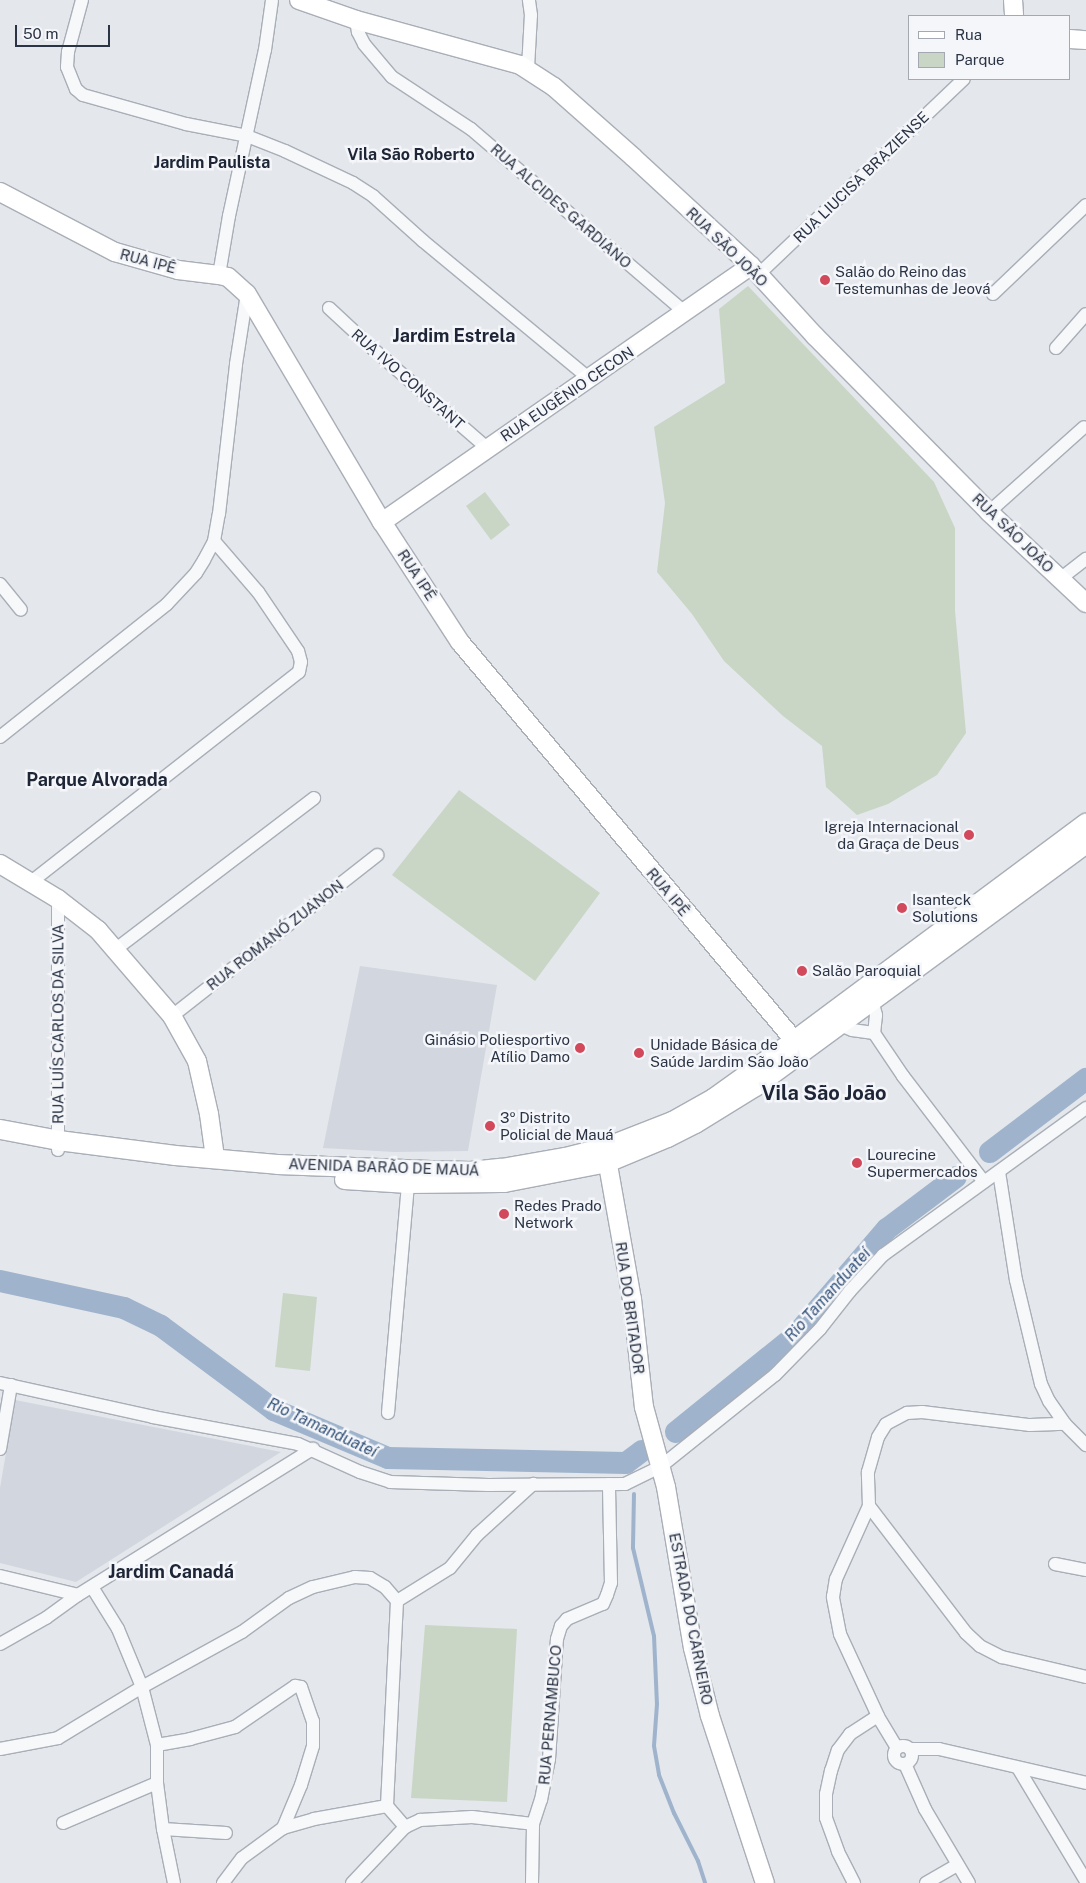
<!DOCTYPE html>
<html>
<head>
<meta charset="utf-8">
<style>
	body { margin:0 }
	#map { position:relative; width:1086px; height:1883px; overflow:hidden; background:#e4e7ec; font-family:"Public Sans",sans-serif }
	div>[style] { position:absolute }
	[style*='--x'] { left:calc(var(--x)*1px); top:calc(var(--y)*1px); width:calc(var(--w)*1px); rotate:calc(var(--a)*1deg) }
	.built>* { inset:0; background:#d2d6de }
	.green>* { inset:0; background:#c9d6c5 }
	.stream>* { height:4px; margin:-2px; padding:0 2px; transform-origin:2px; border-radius:2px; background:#9fb4cc }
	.river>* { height:22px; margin:-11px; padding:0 11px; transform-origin:11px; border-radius:11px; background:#9fb4cc }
	.roads { filter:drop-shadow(1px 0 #a9aeb7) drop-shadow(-1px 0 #a9aeb7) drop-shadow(0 1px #a9aeb7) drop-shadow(0 -1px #a9aeb7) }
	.street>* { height:12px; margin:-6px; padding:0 6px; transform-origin:6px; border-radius:6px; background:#f7f8fa }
	.street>.ring { margin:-6px; padding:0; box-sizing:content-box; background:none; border:12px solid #f7f8fa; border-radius:50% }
	.secondary>* { height:18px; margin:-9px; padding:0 9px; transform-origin:9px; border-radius:9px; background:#fff }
	.primary>* { height:19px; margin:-9.5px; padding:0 9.5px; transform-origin:9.5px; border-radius:9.5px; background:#fff }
	.dots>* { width:14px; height:14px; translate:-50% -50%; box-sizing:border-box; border:2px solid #f4f6f9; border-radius:50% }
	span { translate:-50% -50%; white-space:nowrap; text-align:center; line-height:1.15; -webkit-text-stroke:5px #f4f6f9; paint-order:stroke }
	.street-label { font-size:15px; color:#2b3445 }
	.poi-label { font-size:15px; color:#2b3445 }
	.left { translate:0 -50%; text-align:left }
	.right { translate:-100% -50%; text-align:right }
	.neighbourhood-label { font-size:16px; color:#1d2536; font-weight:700 }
	.water-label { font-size:16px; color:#34527a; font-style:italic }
	.quarter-label { font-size:18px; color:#1d2536; font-weight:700 }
	.district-label { font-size:20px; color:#1d2536; font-weight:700 }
	.legend { position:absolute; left:908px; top:15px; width:162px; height:65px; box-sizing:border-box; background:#f4f6f9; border:1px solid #a4a8b1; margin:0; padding:6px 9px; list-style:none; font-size:15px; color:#2b3445 }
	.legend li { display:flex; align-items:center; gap:10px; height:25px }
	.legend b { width:25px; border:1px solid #a4a8b1 }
	.scale { position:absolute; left:15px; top:25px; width:95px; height:22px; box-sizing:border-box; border:2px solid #2b3445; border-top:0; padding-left:6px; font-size:15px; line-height:18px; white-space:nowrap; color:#2b3445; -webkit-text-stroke:4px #f4f6f9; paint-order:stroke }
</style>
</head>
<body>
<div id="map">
	<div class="built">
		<div style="clip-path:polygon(360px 966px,497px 985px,468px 1151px,395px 1152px,323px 1148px)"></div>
		<div style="clip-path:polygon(15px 1400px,281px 1452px,76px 1582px,0 1563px,0 1488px)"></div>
	</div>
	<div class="green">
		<div style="clip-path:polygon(748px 286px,934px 482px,955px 528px,955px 611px,966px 733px,937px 775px,888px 804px,857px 815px,826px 787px,822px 746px,783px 716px,724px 661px,692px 614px,657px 572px,665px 503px,654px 427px,725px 383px,719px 309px)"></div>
		<div style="clip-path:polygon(485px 492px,510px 525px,491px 540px,466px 506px)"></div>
		<div style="clip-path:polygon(459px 790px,600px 893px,535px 981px,392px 875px)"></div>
		<div style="clip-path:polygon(283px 1293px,317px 1297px,310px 1371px,275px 1367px)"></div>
		<div style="clip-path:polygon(425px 1625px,517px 1629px,507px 1802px,411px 1798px)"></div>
	</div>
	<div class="stream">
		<div style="--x:634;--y:1494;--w:54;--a:91.1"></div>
		<div style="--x:633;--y:1548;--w:90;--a:76.6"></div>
		<div style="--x:654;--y:1636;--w:68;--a:87.5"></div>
		<div style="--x:657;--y:1704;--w:42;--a:94.1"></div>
		<div style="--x:654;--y:1746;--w:29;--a:80"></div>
		<div style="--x:659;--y:1775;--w:41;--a:68.5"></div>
		<div style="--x:674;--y:1813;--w:54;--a:63.4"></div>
		<div style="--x:698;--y:1861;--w:23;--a:72"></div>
	</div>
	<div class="river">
		<div style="--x:990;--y:1152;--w:121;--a:-37.2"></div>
		<div style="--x:0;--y:1281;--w:127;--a:12.3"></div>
		<div style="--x:124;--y:1308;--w:41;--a:25.9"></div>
		<div style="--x:161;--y:1326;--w:141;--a:36.6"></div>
		<div style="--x:274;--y:1410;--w:124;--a:22.8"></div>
		<div style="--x:388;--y:1458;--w:238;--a:1.2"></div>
		<div style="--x:626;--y:1463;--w:20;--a:-37"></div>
		<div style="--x:676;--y:1432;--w:154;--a:-38.9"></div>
		<div style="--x:796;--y:1335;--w:140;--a:-49.4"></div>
		<div style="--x:887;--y:1229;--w:86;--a:-37"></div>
	</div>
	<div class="roads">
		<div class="street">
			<div style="--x:82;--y:0;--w:54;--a:105.1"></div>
			<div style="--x:68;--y:52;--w:15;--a:94"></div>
			<div style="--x:67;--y:67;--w:24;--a:68"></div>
			<div style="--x:76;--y:89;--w:9;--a:41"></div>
			<div style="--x:83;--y:95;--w:107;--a:15.7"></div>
			<div style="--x:186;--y:124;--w:62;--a:11.1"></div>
			<div style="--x:247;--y:136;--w:41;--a:21.5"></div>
			<div style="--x:285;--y:151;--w:75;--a:25.2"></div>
			<div style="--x:353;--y:183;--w:24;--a:33"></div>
			<div style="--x:373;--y:196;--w:67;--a:42"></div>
			<div style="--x:423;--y:241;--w:217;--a:39.6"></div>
			<div style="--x:356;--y:20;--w:12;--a:81"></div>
			<div style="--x:358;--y:32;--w:13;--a:63"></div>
			<div style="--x:364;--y:44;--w:43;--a:49.7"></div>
			<div style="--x:392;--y:77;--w:95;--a:33.4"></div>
			<div style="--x:471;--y:129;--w:279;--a:40.6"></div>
			<div style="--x:528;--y:68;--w:53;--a:-86.8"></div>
			<div style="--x:531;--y:15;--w:15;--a:-98"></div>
			<div style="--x:219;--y:275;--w:60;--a:-80.4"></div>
			<div style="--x:229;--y:216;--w:170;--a:-77.8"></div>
			<div style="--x:265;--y:50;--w:50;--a:-82"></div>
			<div style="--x:758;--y:275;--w:284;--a:-43.6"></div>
			<div style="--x:993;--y:294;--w:129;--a:-43.7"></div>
			<div style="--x:329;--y:308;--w:59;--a:42.9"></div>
			<div style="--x:372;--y:348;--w:154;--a:41"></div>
			<div style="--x:1056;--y:348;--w:45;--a:-48.6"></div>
			<div style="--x:989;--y:512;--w:127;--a:-41.8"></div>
			<div style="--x:1060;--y:579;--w:33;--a:-38"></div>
			<div style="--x:0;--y:584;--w:33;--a:51"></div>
			<div style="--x:0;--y:737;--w:213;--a:-38.5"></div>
			<div style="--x:167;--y:604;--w:42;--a:-46.9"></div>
			<div style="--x:196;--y:573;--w:15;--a:-58"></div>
			<div style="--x:204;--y:560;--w:21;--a:-62"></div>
			<div style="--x:214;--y:541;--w:27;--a:-80"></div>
			<div style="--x:219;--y:514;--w:151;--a:-83.5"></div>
			<div style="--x:236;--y:364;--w:71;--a:-81.1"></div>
			<div style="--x:31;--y:882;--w:340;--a:-38.1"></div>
			<div style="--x:299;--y:672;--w:10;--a:-79"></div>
			<div style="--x:301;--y:662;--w:11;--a:-105"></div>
			<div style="--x:298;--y:651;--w:71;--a:-124.1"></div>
			<div style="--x:258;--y:592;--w:67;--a:-130.8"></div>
			<div style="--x:58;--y:899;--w:251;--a:90"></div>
			<div style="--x:116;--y:949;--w:249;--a:-37.3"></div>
			<div style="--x:874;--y:994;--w:6;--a:108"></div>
			<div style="--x:872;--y:1000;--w:16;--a:75"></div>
			<div style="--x:876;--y:1015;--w:18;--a:96"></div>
			<div style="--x:874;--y:1033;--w:52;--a:56"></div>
			<div style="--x:903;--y:1076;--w:133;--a:52.6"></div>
			<div style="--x:172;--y:1016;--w:261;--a:-38.1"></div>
			<div style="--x:840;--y:1025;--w:13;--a:23"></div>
			<div style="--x:852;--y:1030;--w:22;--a:8"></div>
			<div style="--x:999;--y:1172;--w:109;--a:81.1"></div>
			<div style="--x:1016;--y:1280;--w:107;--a:76.5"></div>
			<div style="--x:1041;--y:1384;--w:19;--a:65"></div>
			<div style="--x:1049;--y:1401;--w:28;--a:55"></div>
			<div style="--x:1065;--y:1424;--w:30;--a:45"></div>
			<div style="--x:0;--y:1383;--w:157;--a:12.5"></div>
			<div style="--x:153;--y:1417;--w:147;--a:10.5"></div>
			<div style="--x:298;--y:1444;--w:68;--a:24.3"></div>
			<div style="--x:360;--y:1472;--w:32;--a:18"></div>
			<div style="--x:390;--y:1482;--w:98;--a:1.8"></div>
			<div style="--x:488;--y:1485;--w:137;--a:-0.4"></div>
			<div style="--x:625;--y:1484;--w:39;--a:-26"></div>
			<div style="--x:660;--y:1467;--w:147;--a:-38.7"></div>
			<div style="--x:775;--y:1375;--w:64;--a:-45.6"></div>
			<div style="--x:820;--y:1329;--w:48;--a:-51.7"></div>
			<div style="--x:850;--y:1291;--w:49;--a:-47.5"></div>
			<div style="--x:883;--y:1255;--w:251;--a:-35.9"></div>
			<div style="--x:388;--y:1413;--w:231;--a:-85"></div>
			<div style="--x:0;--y:1449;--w:65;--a:-80.2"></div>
			<div style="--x:869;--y:1506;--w:160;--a:52.6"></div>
			<div style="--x:966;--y:1633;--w:19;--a:43"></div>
			<div style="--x:980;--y:1646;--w:25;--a:27"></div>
			<div style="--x:1002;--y:1657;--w:86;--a:13.4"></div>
			<div style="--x:1055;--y:1564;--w:32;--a:11"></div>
			<div style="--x:0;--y:1576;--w:80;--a:13.7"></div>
			<div style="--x:92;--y:1587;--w:49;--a:58.2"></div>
			<div style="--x:118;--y:1629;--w:63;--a:67.5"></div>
			<div style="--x:142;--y:1687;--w:60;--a:75.5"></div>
			<div style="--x:157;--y:1745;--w:38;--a:90"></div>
			<div style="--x:157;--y:1783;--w:46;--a:82.6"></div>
			<div style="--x:163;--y:1829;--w:55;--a:78.5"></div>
			<div style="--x:397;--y:1601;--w:205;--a:92.8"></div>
			<div style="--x:387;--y:1806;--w:28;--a:49"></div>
			<div style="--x:397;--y:1601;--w:62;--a:-31.9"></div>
			<div style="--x:450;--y:1568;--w:43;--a:-50.7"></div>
			<div style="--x:477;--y:1535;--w:76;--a:-42.3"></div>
			<div style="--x:0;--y:1644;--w:53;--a:-29.5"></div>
			<div style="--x:46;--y:1618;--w:39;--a:-36"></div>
			<div style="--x:78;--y:1595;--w:277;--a:-31.9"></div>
			<div style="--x:157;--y:1745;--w:34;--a:-10"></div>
			<div style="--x:190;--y:1739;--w:47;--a:-14.9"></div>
			<div style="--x:235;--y:1727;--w:73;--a:-34.3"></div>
			<div style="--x:295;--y:1686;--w:6;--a:9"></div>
			<div style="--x:301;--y:1687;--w:36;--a:71"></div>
			<div style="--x:313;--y:1721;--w:25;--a:90"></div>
			<div style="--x:313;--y:1746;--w:41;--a:107.1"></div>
			<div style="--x:301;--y:1785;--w:47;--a:112.7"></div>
			<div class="ring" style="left:894px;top:1746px;width:6px;height:6px"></div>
			<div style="--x:897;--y:1748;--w:37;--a:-121"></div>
			<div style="--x:878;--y:1716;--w:90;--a:-114.9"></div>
			<div style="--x:840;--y:1634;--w:38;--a:-101"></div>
			<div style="--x:833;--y:1597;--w:18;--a:-81"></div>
			<div style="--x:836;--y:1579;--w:80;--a:-65.7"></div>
			<div style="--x:869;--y:1506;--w:34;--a:-92"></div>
			<div style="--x:868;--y:1472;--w:36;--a:-74"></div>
			<div style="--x:878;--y:1437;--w:15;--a:-58"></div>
			<div style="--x:886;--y:1424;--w:24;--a:-28"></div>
			<div style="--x:907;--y:1413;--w:15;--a:-4"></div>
			<div style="--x:922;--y:1412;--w:109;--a:6.9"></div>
			<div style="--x:1030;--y:1425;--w:35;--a:-2"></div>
			<div style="--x:0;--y:1749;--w:59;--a:-10.7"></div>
			<div style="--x:58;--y:1738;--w:98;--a:-31.3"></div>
			<div style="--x:142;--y:1687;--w:114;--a:-28.8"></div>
			<div style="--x:242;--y:1632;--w:58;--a:-35.9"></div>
			<div style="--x:289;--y:1598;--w:26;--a:-25"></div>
			<div style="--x:313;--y:1587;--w:43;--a:-13.4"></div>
			<div style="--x:355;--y:1577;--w:15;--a:4"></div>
			<div style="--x:370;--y:1578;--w:17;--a:31"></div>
			<div style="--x:385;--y:1587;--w:18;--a:49"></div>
			<div style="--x:910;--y:1749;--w:29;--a:0"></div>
			<div style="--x:939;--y:1749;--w:151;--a:13"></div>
			<div style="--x:905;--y:1764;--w:49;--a:66"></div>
			<div style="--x:925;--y:1809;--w:86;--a:59.3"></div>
			<div style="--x:1018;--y:1768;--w:132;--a:59"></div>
			<div style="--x:63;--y:1823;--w:102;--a:-23.1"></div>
			<div style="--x:163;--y:1829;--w:63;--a:3.6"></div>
			<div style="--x:223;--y:1883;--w:31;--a:-53"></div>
			<div style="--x:242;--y:1858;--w:51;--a:-36.2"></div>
			<div style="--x:283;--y:1828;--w:32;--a:-16"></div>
			<div style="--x:314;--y:1819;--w:74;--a:-10.1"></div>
			<div style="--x:352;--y:1883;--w:77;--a:-46.6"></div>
			<div style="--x:405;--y:1827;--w:17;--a:-25"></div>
			<div style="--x:420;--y:1820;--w:52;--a:-3.3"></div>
			<div style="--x:472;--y:1817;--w:61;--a:6.5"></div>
			<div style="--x:532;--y:1883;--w:59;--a:-89"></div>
			<div style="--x:533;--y:1824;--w:25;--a:-72"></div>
			<div style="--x:541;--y:1800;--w:42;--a:-79"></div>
			<div style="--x:549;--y:1759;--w:120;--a:-86.2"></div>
			<div style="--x:557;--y:1639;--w:14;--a:-73"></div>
			<div style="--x:561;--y:1626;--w:9;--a:-49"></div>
			<div style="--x:567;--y:1619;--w:39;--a:-23"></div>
			<div style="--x:603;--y:1604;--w:10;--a:-66"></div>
			<div style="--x:607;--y:1595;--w:13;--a:-72"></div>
			<div style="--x:611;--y:1583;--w:99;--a:-91.2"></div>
			<div style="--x:854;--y:1883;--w:36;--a:-117"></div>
			<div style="--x:838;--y:1851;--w:35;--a:-110"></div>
			<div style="--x:826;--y:1818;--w:24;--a:-90"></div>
			<div style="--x:826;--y:1794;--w:24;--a:-78"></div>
			<div style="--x:831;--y:1771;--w:22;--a:-72"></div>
			<div style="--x:838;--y:1750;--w:20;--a:-53"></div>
			<div style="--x:850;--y:1734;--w:33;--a:-33"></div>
			<div style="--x:926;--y:1883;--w:36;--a:-30"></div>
		</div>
		<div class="secondary">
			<div style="--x:299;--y:0;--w:60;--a:19.3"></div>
			<div style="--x:356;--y:20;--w:170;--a:15.3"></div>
			<div style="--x:520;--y:65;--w:40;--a:32.9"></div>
			<div style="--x:554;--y:87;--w:106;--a:41.5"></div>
			<div style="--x:633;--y:157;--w:161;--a:42.7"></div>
			<div style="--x:751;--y:266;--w:95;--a:47.6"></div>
			<div style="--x:815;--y:336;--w:247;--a:45.3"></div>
			<div style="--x:989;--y:512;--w:133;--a:43.2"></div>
			<div style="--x:1013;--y:0;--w:16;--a:86"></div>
			<div style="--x:1070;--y:39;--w:16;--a:4"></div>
			<div style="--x:0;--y:192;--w:130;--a:27.6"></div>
			<div style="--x:115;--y:252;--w:66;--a:15.9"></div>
			<div style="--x:178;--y:270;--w:41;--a:7"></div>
			<div style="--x:219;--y:275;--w:9;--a:13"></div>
			<div style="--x:228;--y:277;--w:25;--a:42"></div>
			<div style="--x:247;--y:294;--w:265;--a:59.4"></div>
			<div style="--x:382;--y:522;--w:143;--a:57"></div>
			<div style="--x:460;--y:642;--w:520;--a:50"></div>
			<div style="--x:382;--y:522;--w:449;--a:-34.8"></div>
			<div style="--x:0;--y:864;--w:68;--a:31.1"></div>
			<div style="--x:58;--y:899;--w:51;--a:37.8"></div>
			<div style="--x:98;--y:930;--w:113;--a:49.3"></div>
			<div style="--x:172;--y:1016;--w:51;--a:60.9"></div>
			<div style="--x:197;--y:1061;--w:54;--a:77.2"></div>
			<div style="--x:209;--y:1114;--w:44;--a:82.2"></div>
			<div style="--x:605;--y:1148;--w:153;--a:79.9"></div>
			<div style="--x:632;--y:1299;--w:109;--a:83.7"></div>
			<div style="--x:644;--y:1407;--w:83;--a:74.6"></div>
			<div style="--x:666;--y:1487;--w:163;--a:80.5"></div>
			<div style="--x:693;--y:1648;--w:70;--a:76"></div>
			<div style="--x:710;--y:1716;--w:176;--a:71.8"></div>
		</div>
		<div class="primary">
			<div style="--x:0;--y:1129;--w:59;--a:10.7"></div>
			<div style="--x:58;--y:1140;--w:118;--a:7.3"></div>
			<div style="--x:175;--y:1155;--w:102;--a:5"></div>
			<div style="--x:277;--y:1164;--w:153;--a:2.2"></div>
			<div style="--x:430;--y:1170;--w:40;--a:1.4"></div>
			<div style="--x:470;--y:1171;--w:31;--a:-6"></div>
			<div style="--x:501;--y:1168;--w:65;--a:-9.8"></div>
			<div style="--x:565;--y:1157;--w:41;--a:-14"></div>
			<div style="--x:605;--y:1147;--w:72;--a:-21.2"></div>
			<div style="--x:672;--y:1121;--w:47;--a:-29.3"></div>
			<div style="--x:713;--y:1098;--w:100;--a:-35.6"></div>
			<div style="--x:794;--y:1040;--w:364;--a:-36.7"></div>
			<div style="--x:344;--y:1179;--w:64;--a:3.6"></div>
			<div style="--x:408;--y:1183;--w:96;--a:-0.6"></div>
			<div style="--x:504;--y:1182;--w:105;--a:-11"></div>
			<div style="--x:607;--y:1162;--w:65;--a:-22.6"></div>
			<div style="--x:667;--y:1137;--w:31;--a:-27"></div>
			<div style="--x:695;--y:1123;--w:70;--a:-31.7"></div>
			<div style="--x:755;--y:1086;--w:411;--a:-36.3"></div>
		</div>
	</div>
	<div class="dots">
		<div style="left:825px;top:280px;background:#d1495b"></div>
		<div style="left:969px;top:835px;background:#d1495b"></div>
		<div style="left:902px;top:908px;background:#d1495b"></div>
		<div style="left:802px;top:971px;background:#d1495b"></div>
		<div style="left:580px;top:1048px;background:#d1495b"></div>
		<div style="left:639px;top:1053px;background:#d1495b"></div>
		<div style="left:490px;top:1126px;background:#d1495b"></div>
		<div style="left:857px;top:1163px;background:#d1495b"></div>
		<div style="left:504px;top:1214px;background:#d1495b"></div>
	</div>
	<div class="street-label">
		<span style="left:861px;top:177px;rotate:-44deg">RUA LIUCISA BRAZIENSE</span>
		<span style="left:561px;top:206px;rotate:41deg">RUA ALCIDES GARDIANO</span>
		<span style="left:727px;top:247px;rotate:44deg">RUA SÃO JOÃO</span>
		<span style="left:148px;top:261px;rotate:15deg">RUA IPÊ</span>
		<span style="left:408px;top:379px;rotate:41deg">RUA IVO CONSTANT</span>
		<span style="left:567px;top:394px;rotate:-34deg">RUA EUGÊNIO CECON</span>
		<span style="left:1013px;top:533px;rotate:44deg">RUA SÃO JOÃO</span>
		<span style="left:417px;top:575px;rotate:57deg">RUA IPÊ</span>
		<span style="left:668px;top:892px;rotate:50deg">RUA IPÊ</span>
		<span style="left:275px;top:935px;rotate:-38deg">RUA ROMANÓ ZUANON</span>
		<span style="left:58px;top:1024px;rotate:-90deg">RUA LUÍS CARLOS DA SILVA</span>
		<span style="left:384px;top:1167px;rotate:2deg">AVENIDA BARÃO DE MAUÁ</span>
		<span style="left:630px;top:1308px;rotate:82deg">RUA DO BRITADOR</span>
		<span style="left:691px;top:1619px;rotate:79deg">ESTRADA DO CARNEIRO</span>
		<span style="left:550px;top:1715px;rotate:-85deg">RUA PERNAMBUCO</span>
	</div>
	<div class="poi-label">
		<span class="left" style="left:835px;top:280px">Salão do Reino das<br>Testemunhas de Jeová</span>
		<span class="right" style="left:959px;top:835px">Igreja Internacional<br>da Graça de Deus</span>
		<span class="left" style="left:912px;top:908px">Isanteck<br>Solutions</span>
		<span class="left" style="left:812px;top:971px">Salão Paroquial</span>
		<span class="right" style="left:570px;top:1048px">Ginásio Poliesportivo<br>Atílio Damo</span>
		<span class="left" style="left:650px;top:1053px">Unidade Básica de<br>Saúde Jardim São João</span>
		<span class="left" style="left:500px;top:1126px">3º Distrito<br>Policial de Mauá</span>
		<span class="left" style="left:867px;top:1163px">Lourecine<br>Supermercados</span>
		<span class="left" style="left:514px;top:1214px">Redes Prado<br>Network</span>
	</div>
	<div class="neighbourhood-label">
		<span style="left:411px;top:155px">Vila São Roberto</span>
		<span style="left:212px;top:163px">Jardim Paulista</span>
	</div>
	<div class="water-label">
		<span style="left:828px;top:1295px;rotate:-48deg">Rio Tamanduateí</span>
		<span style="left:322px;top:1428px;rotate:25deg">Rio Tamanduateí</span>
	</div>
	<div class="quarter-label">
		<span style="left:454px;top:336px">Jardim Estrela</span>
		<span style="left:97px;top:780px">Parque Alvorada</span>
		<span style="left:171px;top:1572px">Jardim Canadá</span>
	</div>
	<div class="district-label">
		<span style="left:824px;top:1093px">Vila São João</span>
	</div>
	<ul class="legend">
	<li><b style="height:6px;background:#fff"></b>Rua</li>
	<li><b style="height:14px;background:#c9d6c5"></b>Parque</li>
	</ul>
	<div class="scale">50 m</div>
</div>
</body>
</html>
